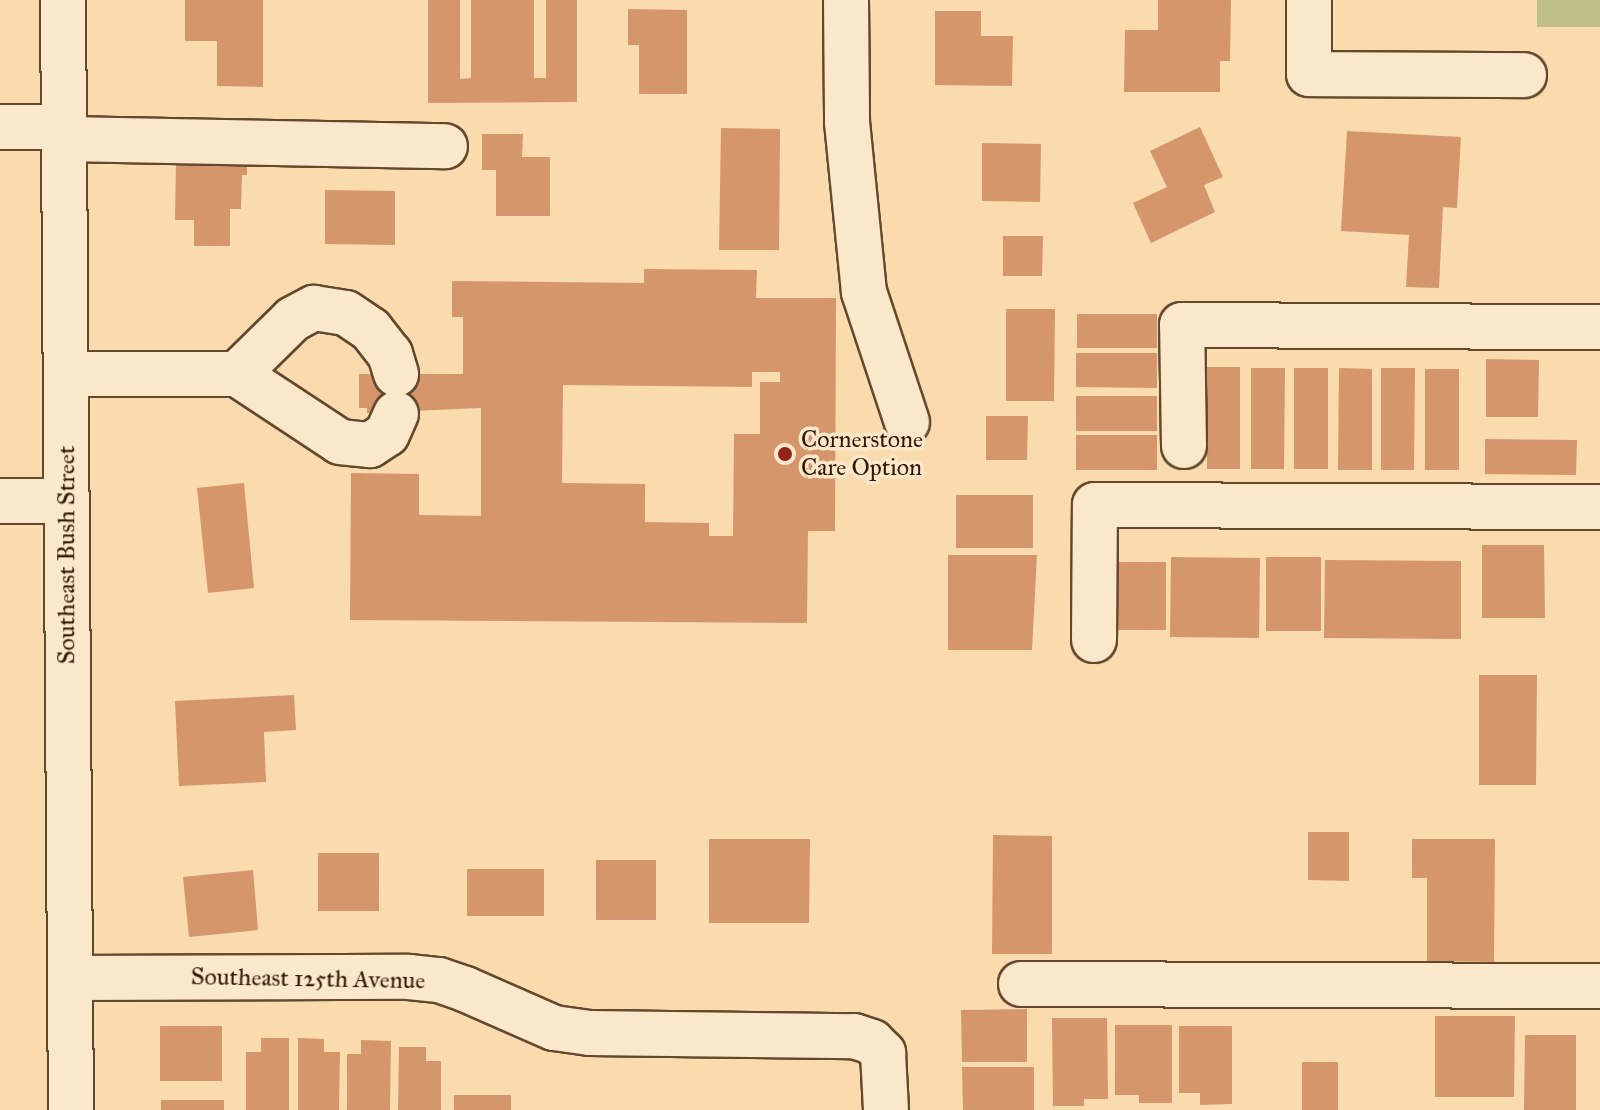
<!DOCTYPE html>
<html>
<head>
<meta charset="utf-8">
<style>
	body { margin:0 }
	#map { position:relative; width:1600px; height:1110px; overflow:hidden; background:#f9dbae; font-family:"IM FELL Great Primer",serif }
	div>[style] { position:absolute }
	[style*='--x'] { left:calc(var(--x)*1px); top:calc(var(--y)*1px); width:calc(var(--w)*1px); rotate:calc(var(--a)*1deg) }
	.green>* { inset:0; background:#c1bf88 }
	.building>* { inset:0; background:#d6966c }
	.roads { filter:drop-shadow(2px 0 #64482e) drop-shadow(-2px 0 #64482e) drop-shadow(0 2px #64482e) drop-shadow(0 -2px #64482e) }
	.minor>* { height:44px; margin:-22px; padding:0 22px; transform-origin:22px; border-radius:22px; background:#fbe8ca }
	.dots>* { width:22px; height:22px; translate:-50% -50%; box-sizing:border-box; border:4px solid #fbe8ca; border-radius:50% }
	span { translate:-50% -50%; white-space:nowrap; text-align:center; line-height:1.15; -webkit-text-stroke:7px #fbe8ca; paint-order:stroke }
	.poi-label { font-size:24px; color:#321703 }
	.left { translate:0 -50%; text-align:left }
	.street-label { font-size:24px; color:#321703 }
</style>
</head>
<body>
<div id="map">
	<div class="green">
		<div style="clip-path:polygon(1537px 0,1600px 0,1600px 27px,1537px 27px)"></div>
	</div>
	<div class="building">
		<div style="clip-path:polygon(185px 0,263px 0,263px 87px,217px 86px,217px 41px,185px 41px)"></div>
		<div style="clip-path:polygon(428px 0,460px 0,460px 79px,471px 78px,471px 0,534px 0,534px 78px,546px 78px,546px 0,577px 0,577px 102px,428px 103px)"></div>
		<div style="clip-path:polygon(1158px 0,1231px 0,1230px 61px,1220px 61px,1220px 92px,1124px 92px,1125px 30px,1158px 30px)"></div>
		<div style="clip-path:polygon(628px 9px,687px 10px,687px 94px,639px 94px,639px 45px,628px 45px)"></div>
		<div style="clip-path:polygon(935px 11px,981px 11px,981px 36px,1013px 36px,1012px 86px,935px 85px)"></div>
		<div style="clip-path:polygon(1200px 127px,1223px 177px,1204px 185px,1215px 212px,1151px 243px,1133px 203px,1167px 187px,1150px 151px)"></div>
		<div style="clip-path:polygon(721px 128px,780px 129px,779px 250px,719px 250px)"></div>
		<div style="clip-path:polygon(1347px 131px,1461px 137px,1457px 208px,1443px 207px,1439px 288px,1406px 287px,1409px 235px,1341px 231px)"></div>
		<div style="clip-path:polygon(482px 134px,523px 134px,522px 157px,550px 157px,550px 216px,496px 216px,496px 170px,482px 170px)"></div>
		<div style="clip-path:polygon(982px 143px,1041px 144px,1040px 202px,982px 201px)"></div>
		<div style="clip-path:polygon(176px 162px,247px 162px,247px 175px,242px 175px,241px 209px,230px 209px,230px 246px,194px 246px,194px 220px,175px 220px)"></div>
		<div style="clip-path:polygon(325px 190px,395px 191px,395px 245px,325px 244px)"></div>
		<div style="clip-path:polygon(1003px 236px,1043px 236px,1042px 276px,1003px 276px)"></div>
		<div style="clip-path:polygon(evenodd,644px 269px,757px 270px,756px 298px,836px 298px,835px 531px,808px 531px,807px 623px,350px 620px,351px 473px,419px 474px,419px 515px,481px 516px,481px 408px,367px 413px,367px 408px,359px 408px,359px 374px,463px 374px,463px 317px,452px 317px,452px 281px,644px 283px,644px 269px,752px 372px,780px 372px,780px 382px,760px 382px,760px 434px,734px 434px,733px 536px,709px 536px,709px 523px,645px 522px,645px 484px,562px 483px,563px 385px,752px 387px,752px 372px)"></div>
		<div style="clip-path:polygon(1006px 309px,1055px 309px,1054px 401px,1006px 401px)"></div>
		<div style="clip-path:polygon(1077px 314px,1157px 314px,1157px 348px,1077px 348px)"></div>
		<div style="clip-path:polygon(1076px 353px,1157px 353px,1157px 388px,1076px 387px)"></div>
		<div style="clip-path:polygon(1486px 359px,1539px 360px,1538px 417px,1486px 417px)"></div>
		<div style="clip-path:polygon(1207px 367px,1240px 367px,1240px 469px,1207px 469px)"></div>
		<div style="clip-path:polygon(1251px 368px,1285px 368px,1284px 469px,1251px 469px)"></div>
		<div style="clip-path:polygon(1294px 368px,1328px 368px,1328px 469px,1294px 469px)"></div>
		<div style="clip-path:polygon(1339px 368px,1372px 369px,1372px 470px,1338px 470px)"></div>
		<div style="clip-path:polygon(1381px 368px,1415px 368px,1414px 470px,1381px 470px)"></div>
		<div style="clip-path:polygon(1425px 369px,1459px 369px,1459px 470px,1425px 470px)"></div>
		<div style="clip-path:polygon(1076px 396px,1157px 396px,1157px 431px,1076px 431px)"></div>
		<div style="clip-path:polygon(986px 416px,1028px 416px,1027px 460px,986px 460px)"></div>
		<div style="clip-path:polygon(1076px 435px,1157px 435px,1157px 470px,1076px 470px)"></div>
		<div style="clip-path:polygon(1485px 439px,1577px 440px,1576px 475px,1485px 474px)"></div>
		<div style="clip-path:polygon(244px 483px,254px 588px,208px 593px,197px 488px)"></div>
		<div style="clip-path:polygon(956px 495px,1033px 495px,1033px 548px,956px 548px)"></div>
		<div style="clip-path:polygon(1482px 545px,1544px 545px,1545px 618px,1482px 618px)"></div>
		<div style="clip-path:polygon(948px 555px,1037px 555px,1032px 650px,948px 650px)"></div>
		<div style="clip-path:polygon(1171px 557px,1260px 558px,1259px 638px,1170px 637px)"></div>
		<div style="clip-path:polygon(1266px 557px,1321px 557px,1321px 631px,1266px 631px)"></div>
		<div style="clip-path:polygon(1325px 560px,1461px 561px,1461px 639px,1324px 638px)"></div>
		<div style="clip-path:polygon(1113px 562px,1166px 562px,1166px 630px,1113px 630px)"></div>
		<div style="clip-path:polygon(1479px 675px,1537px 675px,1536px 785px,1479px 785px)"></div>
		<div style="clip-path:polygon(294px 695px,296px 730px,264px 732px,266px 782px,179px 786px,175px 701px)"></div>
		<div style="clip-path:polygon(1308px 832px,1349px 832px,1349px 881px,1308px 880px)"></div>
		<div style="clip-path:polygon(993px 835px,1052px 836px,1052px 954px,992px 954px)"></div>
		<div style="clip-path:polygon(709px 839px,810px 839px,809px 923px,709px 923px)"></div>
		<div style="clip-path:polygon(1412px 839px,1495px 839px,1494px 962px,1427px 961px,1427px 878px,1412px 878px)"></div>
		<div style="clip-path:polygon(318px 853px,379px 853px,379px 911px,318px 911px)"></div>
		<div style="clip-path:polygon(596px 860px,656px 860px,656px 920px,596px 920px)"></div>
		<div style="clip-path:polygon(467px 869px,544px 869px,544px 916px,467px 916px)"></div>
		<div style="clip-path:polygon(253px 870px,258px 930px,189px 937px,183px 877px)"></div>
		<div style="clip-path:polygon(1027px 1009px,1027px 1062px,962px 1062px,961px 1010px)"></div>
		<div style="clip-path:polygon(1435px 1016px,1515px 1016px,1514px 1097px,1435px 1097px)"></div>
		<div style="clip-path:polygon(1052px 1018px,1107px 1018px,1108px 1099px,1084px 1099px,1084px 1106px,1053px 1106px)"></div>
		<div style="clip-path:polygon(1115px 1025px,1172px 1025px,1172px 1103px,1139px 1103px,1139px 1095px,1115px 1095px)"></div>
		<div style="clip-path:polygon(160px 1026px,222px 1026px,222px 1081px,160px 1081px)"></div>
		<div style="clip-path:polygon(1179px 1026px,1232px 1026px,1232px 1104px,1200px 1105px,1200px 1093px,1179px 1093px)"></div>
		<div style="clip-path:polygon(1525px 1035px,1576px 1035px,1576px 1110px,1524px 1110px)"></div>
		<div style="clip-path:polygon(261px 1038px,289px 1038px,289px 1110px,246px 1110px,246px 1052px,261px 1052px)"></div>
		<div style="clip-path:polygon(298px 1038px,324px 1039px,324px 1052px,340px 1052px,339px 1110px,298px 1110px)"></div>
		<div style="clip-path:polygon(361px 1040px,391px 1041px,390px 1110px,347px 1110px,347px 1054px,361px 1054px)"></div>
		<div style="clip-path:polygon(399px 1047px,426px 1047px,426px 1061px,441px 1061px,441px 1110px,398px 1110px)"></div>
		<div style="clip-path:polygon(1302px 1062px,1338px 1062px,1338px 1110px,1302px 1110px)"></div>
		<div style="clip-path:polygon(962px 1067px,1034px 1067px,1034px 1110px,963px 1110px)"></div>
		<div style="clip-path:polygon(454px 1095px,511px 1095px,511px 1110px,454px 1110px)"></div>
		<div style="clip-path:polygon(161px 1100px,224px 1100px,224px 1110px,161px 1110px)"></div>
	</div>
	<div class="roads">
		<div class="minor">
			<div style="--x:63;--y:0;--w:1110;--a:89.59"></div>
			<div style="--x:846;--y:0;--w:122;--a:89.5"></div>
			<div style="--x:847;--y:122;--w:171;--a:84.3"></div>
			<div style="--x:864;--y:292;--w:137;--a:71.7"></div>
			<div style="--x:1309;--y:0;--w:74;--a:90"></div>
			<div style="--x:1309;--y:74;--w:215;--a:0.3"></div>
			<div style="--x:0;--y:127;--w:64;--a:0"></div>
			<div style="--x:65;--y:139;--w:380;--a:1.1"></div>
			<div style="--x:66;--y:374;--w:171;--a:0"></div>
			<div style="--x:237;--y:374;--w:123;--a:33.4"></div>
			<div style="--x:340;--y:442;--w:30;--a:6"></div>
			<div style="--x:370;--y:445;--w:20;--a:-33"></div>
			<div style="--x:387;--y:434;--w:22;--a:-66"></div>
			<div style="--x:237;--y:374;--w:78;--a:-44.5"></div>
			<div style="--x:293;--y:319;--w:24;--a:-28"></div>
			<div style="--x:314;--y:308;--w:32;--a:9"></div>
			<div style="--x:346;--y:313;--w:30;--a:34"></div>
			<div style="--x:371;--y:330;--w:31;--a:52"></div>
			<div style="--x:390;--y:354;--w:21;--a:73"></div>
			<div style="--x:1184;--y:446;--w:121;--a:-90.9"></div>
			<div style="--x:1182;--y:325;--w:418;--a:0.3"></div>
			<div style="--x:0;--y:501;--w:67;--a:0"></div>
			<div style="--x:1094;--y:640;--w:135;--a:-89.6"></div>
			<div style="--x:1095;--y:505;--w:505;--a:0.23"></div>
			<div style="--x:70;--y:978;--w:339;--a:-0.2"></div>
			<div style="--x:409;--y:977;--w:30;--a:6"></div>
			<div style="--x:439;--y:980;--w:28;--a:19"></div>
			<div style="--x:465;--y:989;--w:97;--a:23.7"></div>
			<div style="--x:554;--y:1028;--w:36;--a:8"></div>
			<div style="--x:590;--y:1033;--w:264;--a:0.7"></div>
			<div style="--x:854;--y:1036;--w:19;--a:18"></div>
			<div style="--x:872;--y:1042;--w:16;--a:45"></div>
			<div style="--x:883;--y:1053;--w:57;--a:87"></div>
			<div style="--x:1021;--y:984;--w:579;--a:0.2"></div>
		</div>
	</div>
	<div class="dots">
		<div style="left:785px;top:454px;background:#8f2418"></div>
	</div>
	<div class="poi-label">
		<span class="left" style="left:801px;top:454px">Cornerstone<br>Care Option</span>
	</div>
	<div class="street-label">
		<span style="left:67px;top:555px;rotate:-90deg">Southeast Bush Street</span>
		<span style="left:308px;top:979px;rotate:1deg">Southeast 125th Avenue</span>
	</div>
</div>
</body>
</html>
